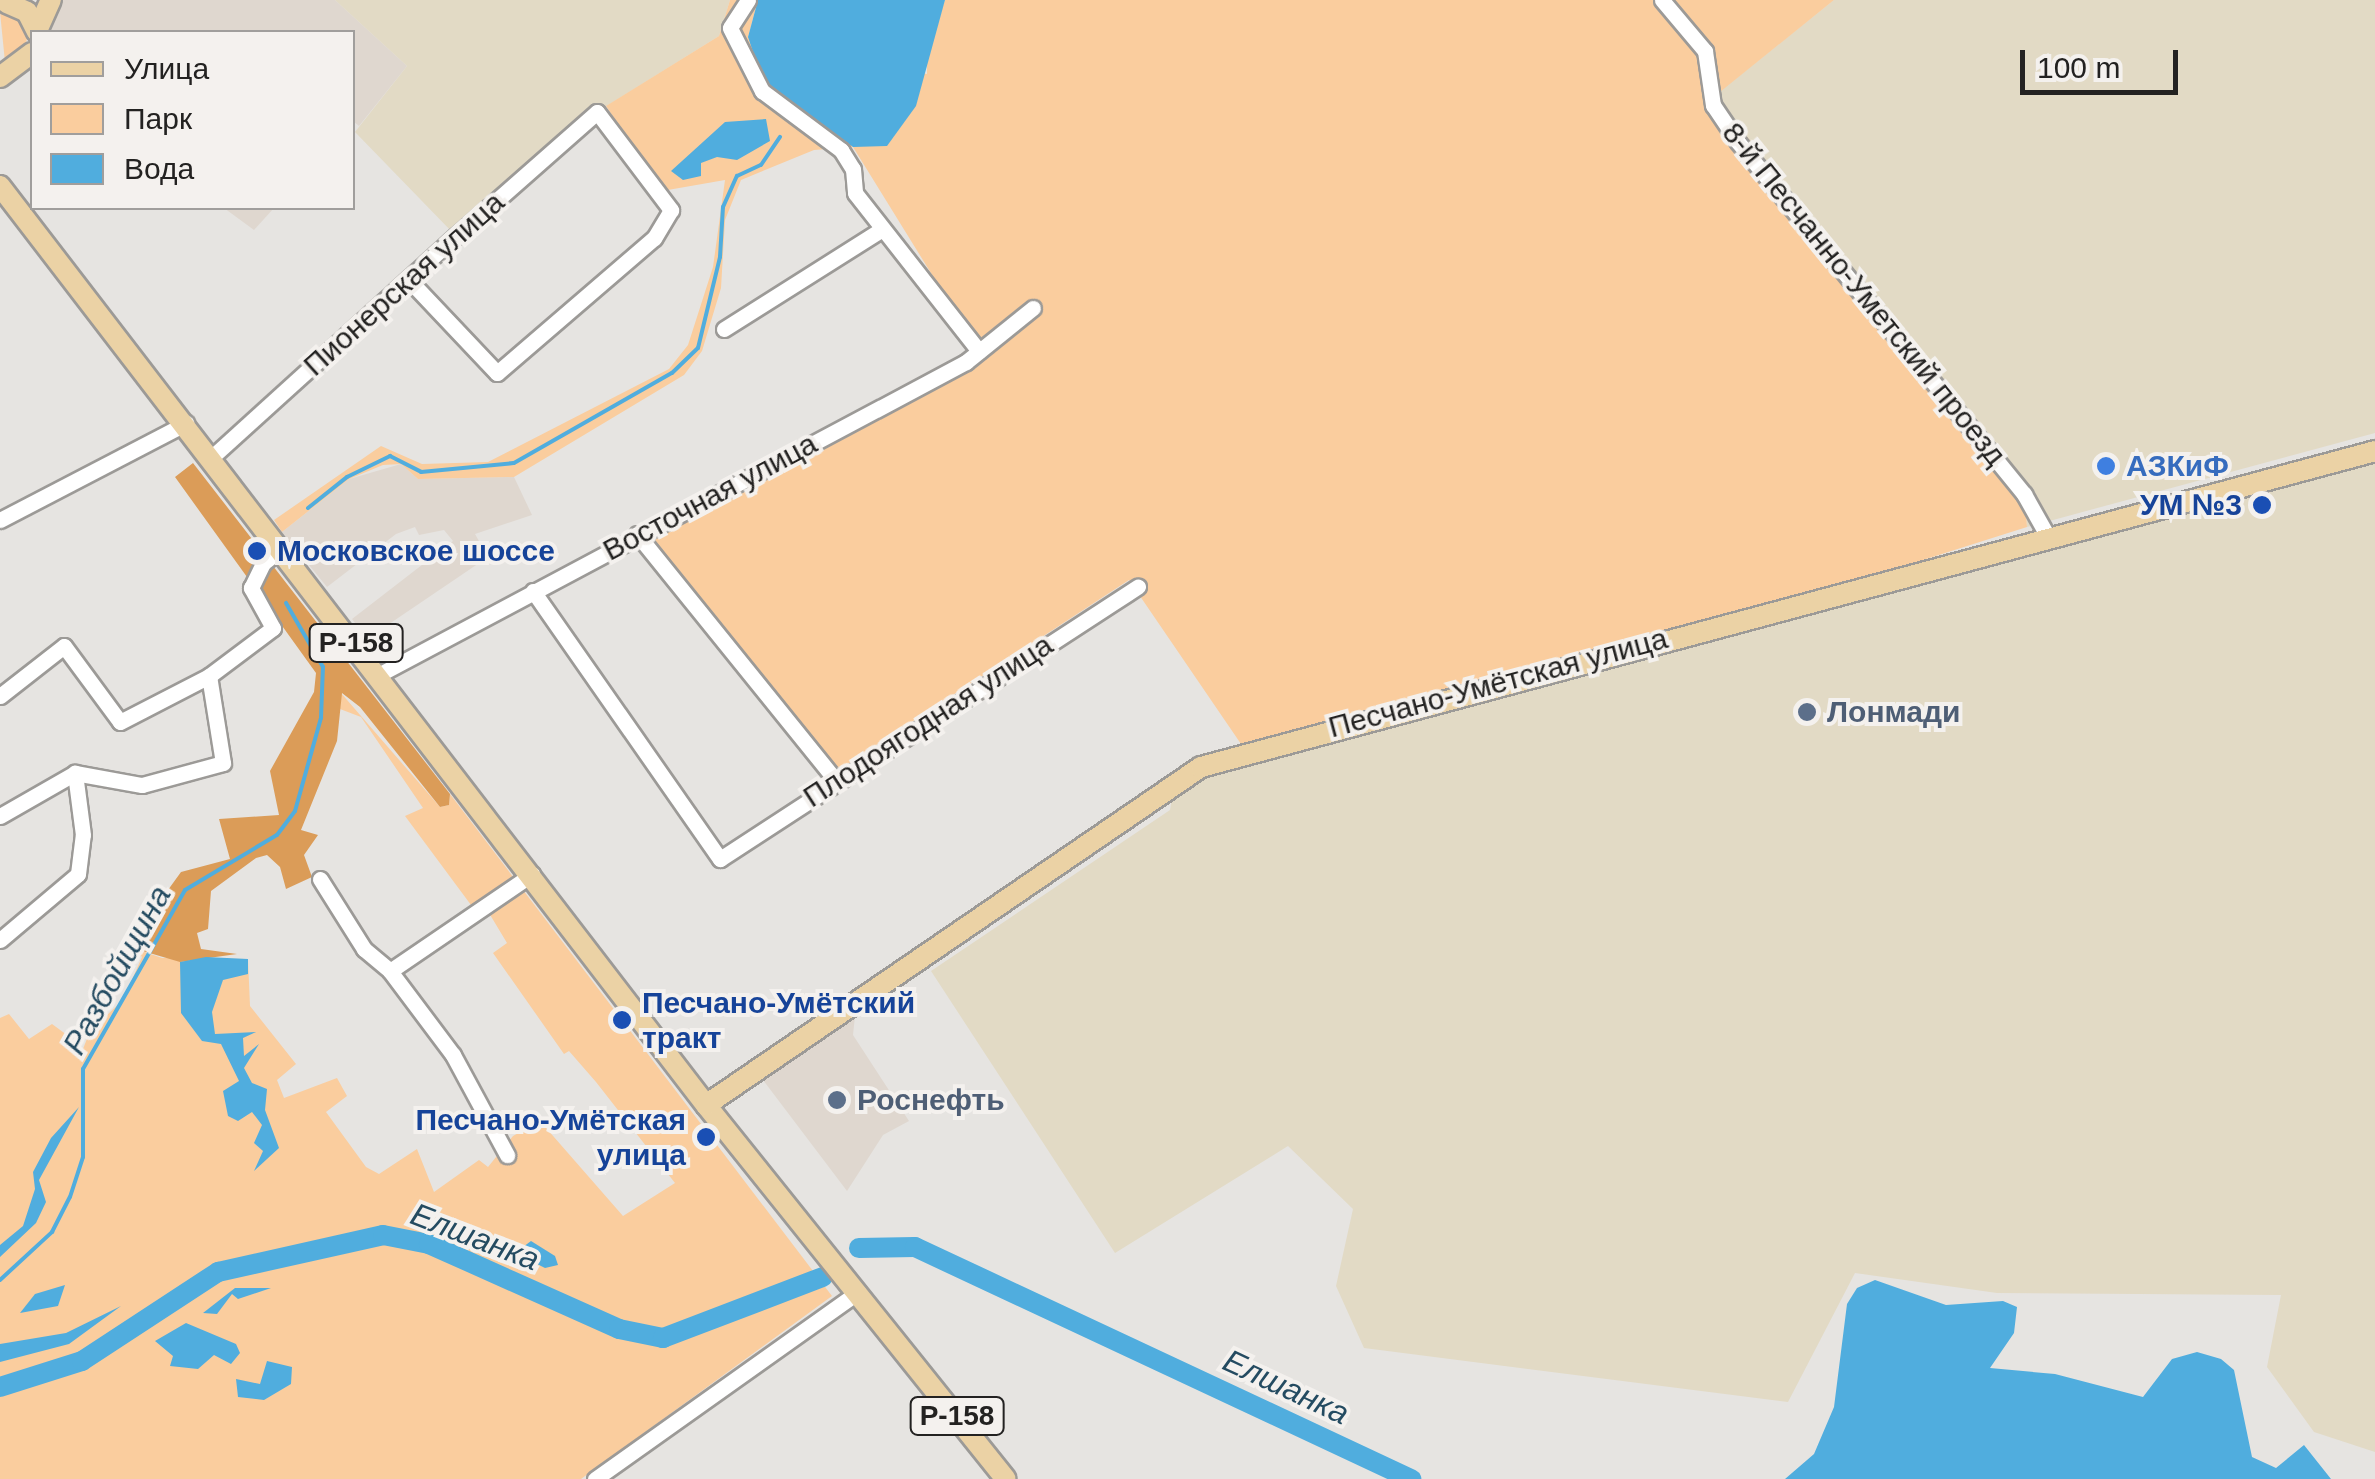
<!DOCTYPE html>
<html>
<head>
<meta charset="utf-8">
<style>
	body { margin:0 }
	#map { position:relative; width:2375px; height:1479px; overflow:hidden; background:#e6e4e1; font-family:Helvetica,sans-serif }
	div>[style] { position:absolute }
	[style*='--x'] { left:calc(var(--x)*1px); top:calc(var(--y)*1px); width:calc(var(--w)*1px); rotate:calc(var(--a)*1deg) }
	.built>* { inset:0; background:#dfd7cf }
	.industrial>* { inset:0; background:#e2dac5 }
	.green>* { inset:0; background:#facd9e }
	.forest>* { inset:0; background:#db9c58 }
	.water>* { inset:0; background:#50adde }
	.stream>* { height:4px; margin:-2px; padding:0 2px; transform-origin:2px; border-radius:2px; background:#50adde }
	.river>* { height:20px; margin:-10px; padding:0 10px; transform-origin:10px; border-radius:10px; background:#50adde }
	.roads { filter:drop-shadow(2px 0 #9c9a97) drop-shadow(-2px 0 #9c9a97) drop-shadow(0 2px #9c9a97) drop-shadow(0 -2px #9c9a97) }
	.minor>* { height:15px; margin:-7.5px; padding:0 7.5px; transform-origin:7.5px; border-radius:7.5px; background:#fff }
	.major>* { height:20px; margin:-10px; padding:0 10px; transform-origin:10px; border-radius:10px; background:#ebd2a5 }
	.dots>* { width:28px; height:28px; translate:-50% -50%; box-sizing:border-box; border:5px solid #f4f1ee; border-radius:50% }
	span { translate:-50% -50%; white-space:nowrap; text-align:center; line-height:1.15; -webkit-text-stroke:8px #f4f1ee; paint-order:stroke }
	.shield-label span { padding:2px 8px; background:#f4f1ee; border:2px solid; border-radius:8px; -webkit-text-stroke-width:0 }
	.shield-label { font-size:28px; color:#232221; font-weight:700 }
	.street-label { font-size:30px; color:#232221 }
	.shop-label { font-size:30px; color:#366cbe; font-weight:700 }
	.left { translate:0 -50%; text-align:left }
	.transit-label { font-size:30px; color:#164399; font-weight:700 }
	.right { translate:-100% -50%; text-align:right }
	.service-label { font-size:30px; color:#4e5e75; font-weight:700 }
	.water-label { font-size:32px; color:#244b61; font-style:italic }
	.legend { position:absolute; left:30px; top:30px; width:325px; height:180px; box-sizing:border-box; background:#f4f1ee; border:2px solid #a09e9c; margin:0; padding:12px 18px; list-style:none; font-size:30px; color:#232221 }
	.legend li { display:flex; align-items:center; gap:20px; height:50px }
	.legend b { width:50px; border:2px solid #a09e9c }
	.scale { position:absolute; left:2020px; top:50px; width:158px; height:45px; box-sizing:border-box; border:5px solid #232221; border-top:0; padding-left:12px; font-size:30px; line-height:35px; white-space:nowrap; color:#232221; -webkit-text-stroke:8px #f4f1ee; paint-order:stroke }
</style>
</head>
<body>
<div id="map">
	<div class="built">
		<div style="clip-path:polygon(62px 0,335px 0,407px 66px,359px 126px,353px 121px,352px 32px,49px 32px)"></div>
		<div style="clip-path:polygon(224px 208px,274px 208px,254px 230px)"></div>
		<div style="clip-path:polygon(401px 464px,418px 479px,514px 477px,532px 515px,475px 534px,488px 557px,367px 639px,352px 619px,453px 541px,444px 530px,419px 535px,415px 527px,396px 534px,327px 587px,282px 532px,349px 479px)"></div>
		<div style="clip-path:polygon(855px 1016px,853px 1035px,909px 1121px,883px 1135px,847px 1191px,763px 1080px)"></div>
	</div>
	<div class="industrial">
		<div style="clip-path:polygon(335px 0,730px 0,719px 36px,597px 112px,453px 233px,355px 132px,407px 66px)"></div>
		<div style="clip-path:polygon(1834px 0,2375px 0,2375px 433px,2027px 527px,2024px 489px,1714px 96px)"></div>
		<div style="clip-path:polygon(2375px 460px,2375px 1452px,2314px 1432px,2267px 1367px,2281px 1295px,1997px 1293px,1855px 1273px,1788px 1402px,1364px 1348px,1336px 1286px,1353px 1209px,1288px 1146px,1115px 1253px,931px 971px,1170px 810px,1173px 793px,1205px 774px)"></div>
	</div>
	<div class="green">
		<div style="clip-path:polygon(730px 0,758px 0,748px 37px,927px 74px,927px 49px,945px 0,1834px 0,1715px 96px,2024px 489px,2027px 527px,1863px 579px,1241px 744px,1129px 580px,837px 771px,652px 537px,981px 354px,853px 147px,814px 150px,741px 180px,725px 220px,721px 288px,702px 351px,684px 375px,514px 477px,418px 479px,401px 464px,383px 465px,349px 479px,282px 532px,274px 520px,381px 446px,422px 464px,488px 462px,669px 369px,688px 345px,713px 267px,725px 180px,662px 191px,606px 106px,719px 36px)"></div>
		<div style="clip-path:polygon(0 12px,18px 18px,28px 36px,23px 52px,5px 62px)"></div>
		<div style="clip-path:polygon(341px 693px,440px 807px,449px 805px,450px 794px,832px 1296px,581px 1479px,0 1479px,0 1018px,9px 1014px,29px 1039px,52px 1024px,67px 1035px,72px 1051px,83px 1049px,90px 1031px,123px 1000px,142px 957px,136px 949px,162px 958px,248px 959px,250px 1006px,296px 1064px,277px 1080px,284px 1098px,337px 1078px,347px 1096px,326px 1112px,366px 1167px,379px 1174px,417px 1149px,434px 1192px,479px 1160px,488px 1167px,513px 1136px,540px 1121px,623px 1216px,675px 1183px,596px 1082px,569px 1051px,564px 1054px,493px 953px,507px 943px,486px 908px,472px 917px,471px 905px,405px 816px,423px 808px,361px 717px,340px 709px)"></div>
	</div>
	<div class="forest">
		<div style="clip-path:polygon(193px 463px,450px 794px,449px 805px,440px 807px,360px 707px,342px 693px,337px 741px,301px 830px,318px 835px,304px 855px,312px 877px,286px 889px,280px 867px,267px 855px,256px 858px,211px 891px,208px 929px,197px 933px,201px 949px,237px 954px,180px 962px,136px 949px,144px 938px,139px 930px,181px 872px,230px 859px,219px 819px,279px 815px,270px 771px,314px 692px,316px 673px,175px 477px)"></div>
	</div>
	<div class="water">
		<div style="clip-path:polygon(758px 0,945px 0,916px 106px,887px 146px,853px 147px,763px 82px,748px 37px)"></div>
		<div style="clip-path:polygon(766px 119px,770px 141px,737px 160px,717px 157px,701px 163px,701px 176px,683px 180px,671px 171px,725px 122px)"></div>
		<div style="clip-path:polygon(206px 957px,248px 959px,248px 974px,223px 980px,212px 1012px,215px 1034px,256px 1032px,243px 1038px,244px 1056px,259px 1044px,244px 1068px,252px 1083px,267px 1089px,265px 1110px,279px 1148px,254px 1171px,263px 1151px,254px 1143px,262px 1125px,252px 1112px,238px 1121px,228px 1116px,223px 1091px,239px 1081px,221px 1044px,202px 1041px,181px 1013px,180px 962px)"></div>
		<div style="clip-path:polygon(79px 1107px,39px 1180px,46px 1202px,36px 1223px,0 1257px,0 1245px,23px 1226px,35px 1189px,33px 1172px,51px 1138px)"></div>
		<div style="clip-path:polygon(531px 1241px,555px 1256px,558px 1265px,545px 1268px,525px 1258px,519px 1250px)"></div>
		<div style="clip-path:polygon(1875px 1280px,1946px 1305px,2003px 1301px,2017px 1307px,2014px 1333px,1990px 1368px,2055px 1374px,2143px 1397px,2172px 1359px,2197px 1352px,2221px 1359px,2234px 1370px,2252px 1457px,2276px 1468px,2304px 1445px,2331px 1479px,1785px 1479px,1814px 1454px,1834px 1407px,1847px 1304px,1857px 1288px)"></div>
		<div style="clip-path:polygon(65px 1285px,58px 1306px,20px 1313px,35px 1294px)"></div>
		<div style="clip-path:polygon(235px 1288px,271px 1288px,238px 1299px,232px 1294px,217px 1314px,203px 1313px)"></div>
		<div style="clip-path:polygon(121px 1306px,69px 1344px,0 1362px,0 1344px,66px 1333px)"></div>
		<div style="clip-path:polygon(186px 1323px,236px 1344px,240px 1353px,231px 1364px,214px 1355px,198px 1369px,170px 1366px,173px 1356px,155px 1341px)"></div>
		<div style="clip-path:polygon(267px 1361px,292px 1367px,291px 1384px,264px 1400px,238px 1397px,236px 1379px,260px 1384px)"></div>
	</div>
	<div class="stream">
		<div style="--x:308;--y:508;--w:50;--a:-38.5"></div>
		<div style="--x:347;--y:477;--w:48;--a:-26"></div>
		<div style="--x:390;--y:456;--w:35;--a:27"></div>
		<div style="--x:421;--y:472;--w:93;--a:-5.5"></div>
		<div style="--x:514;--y:463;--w:182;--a:-29.7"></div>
		<div style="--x:672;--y:373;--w:36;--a:-44"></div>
		<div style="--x:698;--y:348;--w:94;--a:-76.4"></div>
		<div style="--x:720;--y:257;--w:50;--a:-86.6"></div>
		<div style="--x:723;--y:207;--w:34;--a:-66"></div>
		<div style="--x:737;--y:176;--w:26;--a:-25"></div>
		<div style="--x:761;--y:165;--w:34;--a:-56"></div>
		<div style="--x:0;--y:1280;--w:71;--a:-42.7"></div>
		<div style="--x:52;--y:1232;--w:39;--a:-63"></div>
		<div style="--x:70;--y:1197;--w:42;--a:-72"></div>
		<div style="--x:83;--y:1157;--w:88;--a:-90"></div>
		<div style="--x:83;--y:1069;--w:206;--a:-60.3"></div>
		<div style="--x:185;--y:890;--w:107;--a:-30.9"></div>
		<div style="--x:277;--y:835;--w:30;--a:-53"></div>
		<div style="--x:295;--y:811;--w:97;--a:-74.4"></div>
		<div style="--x:321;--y:718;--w:51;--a:-87.8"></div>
		<div style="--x:323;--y:667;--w:74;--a:-120"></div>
	</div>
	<div class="river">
		<div style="--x:859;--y:1248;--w:56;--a:-1"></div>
		<div style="--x:915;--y:1247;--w:548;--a:25.07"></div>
		<div style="--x:0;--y:1387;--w:86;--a:-17.6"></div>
		<div style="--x:82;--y:1361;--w:163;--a:-33.2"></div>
		<div style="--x:218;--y:1272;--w:169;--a:-12.6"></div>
		<div style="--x:383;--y:1235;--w:47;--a:11.1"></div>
		<div style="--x:429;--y:1244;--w:208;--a:24.1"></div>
		<div style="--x:619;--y:1329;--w:45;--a:11.6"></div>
		<div style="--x:663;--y:1338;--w:171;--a:-20.9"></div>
	</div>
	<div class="roads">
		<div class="minor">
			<div style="--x:748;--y:0;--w:33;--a:123"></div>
			<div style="--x:730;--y:28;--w:71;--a:63.1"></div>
			<div style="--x:762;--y:91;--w:99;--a:36.8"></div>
			<div style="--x:841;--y:150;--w:22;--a:58"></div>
			<div style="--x:853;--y:169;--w:24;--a:85"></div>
			<div style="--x:855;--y:193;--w:201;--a:51.9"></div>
			<div style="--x:1662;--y:0;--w:67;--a:49.9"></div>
			<div style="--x:1705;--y:51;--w:55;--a:81.6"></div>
			<div style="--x:1713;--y:105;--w:45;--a:56"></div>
			<div style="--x:1738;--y:142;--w:454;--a:50.9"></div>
			<div style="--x:2024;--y:494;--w:47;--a:60.7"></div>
			<div style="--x:724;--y:329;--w:187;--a:-32.3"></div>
			<div style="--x:212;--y:457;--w:328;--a:-42.2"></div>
			<div style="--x:455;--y:237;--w:189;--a:-41.4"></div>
			<div style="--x:597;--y:112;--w:123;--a:52.9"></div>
			<div style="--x:671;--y:210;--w:33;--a:121"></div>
			<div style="--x:654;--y:238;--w:207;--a:139.3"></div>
			<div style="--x:497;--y:373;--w:128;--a:-133.4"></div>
			<div style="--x:0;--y:520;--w:210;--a:-27.5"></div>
			<div style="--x:637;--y:534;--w:315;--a:51.1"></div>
			<div style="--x:533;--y:591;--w:327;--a:55.1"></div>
			<div style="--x:720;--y:859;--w:499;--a:-33.1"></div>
			<div style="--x:380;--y:674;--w:664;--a:-28.03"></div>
			<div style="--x:966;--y:362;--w:86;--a:-38.9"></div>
			<div style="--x:0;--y:696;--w:81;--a:-38"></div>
			<div style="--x:64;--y:646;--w:94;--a:53.6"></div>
			<div style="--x:120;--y:722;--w:100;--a:-27.3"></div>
			<div style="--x:209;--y:676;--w:80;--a:-36.9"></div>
			<div style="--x:273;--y:628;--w:46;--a:-118.8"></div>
			<div style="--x:251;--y:588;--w:28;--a:-64"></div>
			<div style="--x:263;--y:563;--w:24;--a:-38"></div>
			<div style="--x:0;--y:816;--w:86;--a:-29.8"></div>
			<div style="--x:75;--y:773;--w:68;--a:10.2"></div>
			<div style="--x:142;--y:785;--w:84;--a:-15.2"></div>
			<div style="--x:223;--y:763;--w:88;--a:-99.1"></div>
			<div style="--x:320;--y:879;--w:83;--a:57.8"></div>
			<div style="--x:364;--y:949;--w:34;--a:40"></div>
			<div style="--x:390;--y:971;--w:105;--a:53.1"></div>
			<div style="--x:453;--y:1055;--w:114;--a:61.6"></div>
			<div style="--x:0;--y:940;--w:102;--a:-40.2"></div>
			<div style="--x:78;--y:874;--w:39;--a:-83"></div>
			<div style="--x:83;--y:835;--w:63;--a:-97.4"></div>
			<div style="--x:390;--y:971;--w:172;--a:-34.3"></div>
			<div style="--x:595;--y:1479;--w:323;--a:-35.4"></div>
		</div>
		<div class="major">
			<div style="--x:7;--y:3;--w:22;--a:24"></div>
			<div style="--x:27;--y:12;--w:22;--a:63"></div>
			<div style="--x:37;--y:31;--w:34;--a:-66"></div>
			<div style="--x:0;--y:77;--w:40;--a:-37"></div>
			<div style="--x:0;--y:186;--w:1159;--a:52.47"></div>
			<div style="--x:706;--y:1105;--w:479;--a:51.3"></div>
			<div style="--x:706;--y:1105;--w:599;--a:-34.33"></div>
			<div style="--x:1201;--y:767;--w:1216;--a:-15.06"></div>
		</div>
	</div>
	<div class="dots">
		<div style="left:2106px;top:466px;background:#3f7fe0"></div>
		<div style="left:2262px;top:505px;background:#1a4fb4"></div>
		<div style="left:257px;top:551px;background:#1a4fb4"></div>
		<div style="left:1807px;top:712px;background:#5c6f8a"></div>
		<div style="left:622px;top:1020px;background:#1a4fb4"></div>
		<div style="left:837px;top:1100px;background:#5c6f8a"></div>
		<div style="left:706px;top:1137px;background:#1a4fb4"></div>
	</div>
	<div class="shield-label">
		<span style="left:356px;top:643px">Р-158</span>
		<span style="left:957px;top:1416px">Р-158</span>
	</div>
	<div class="street-label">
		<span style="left:404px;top:284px;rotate:-42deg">Пионерская улица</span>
		<span style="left:1864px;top:294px;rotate:51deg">8-й Песчанно-Уметский проезд</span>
		<span style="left:710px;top:497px;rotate:-28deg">Восточная улица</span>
		<span style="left:1498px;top:683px;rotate:-15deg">Песчано-Умётская улица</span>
		<span style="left:928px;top:721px;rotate:-33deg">Плодоягодная улица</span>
	</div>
	<div class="shop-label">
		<span class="left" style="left:2126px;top:466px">АЗКиФ</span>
	</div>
	<div class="transit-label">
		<span class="right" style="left:2242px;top:505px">УМ №3</span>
		<span class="left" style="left:277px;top:551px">Московское шоссе</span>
		<span class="left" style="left:642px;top:1020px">Песчано-Умётский<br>тракт</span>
		<span class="right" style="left:686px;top:1137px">Песчано-Умётская<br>улица</span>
	</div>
	<div class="service-label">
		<span class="left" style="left:1827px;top:712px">Лонмади</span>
		<span class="left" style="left:857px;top:1100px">Роснефть</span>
	</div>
	<div class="water-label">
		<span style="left:117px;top:970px;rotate:-61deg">Разбойщина</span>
		<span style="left:475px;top:1237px;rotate:21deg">Елшанка</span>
		<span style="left:1286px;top:1387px;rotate:25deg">Елшанка</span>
	</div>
	<ul class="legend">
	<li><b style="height:12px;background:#ebd2a5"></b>Улица</li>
	<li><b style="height:28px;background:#facd9e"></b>Парк</li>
	<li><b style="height:28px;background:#50adde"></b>Вода</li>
	</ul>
	<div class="scale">100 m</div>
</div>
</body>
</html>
